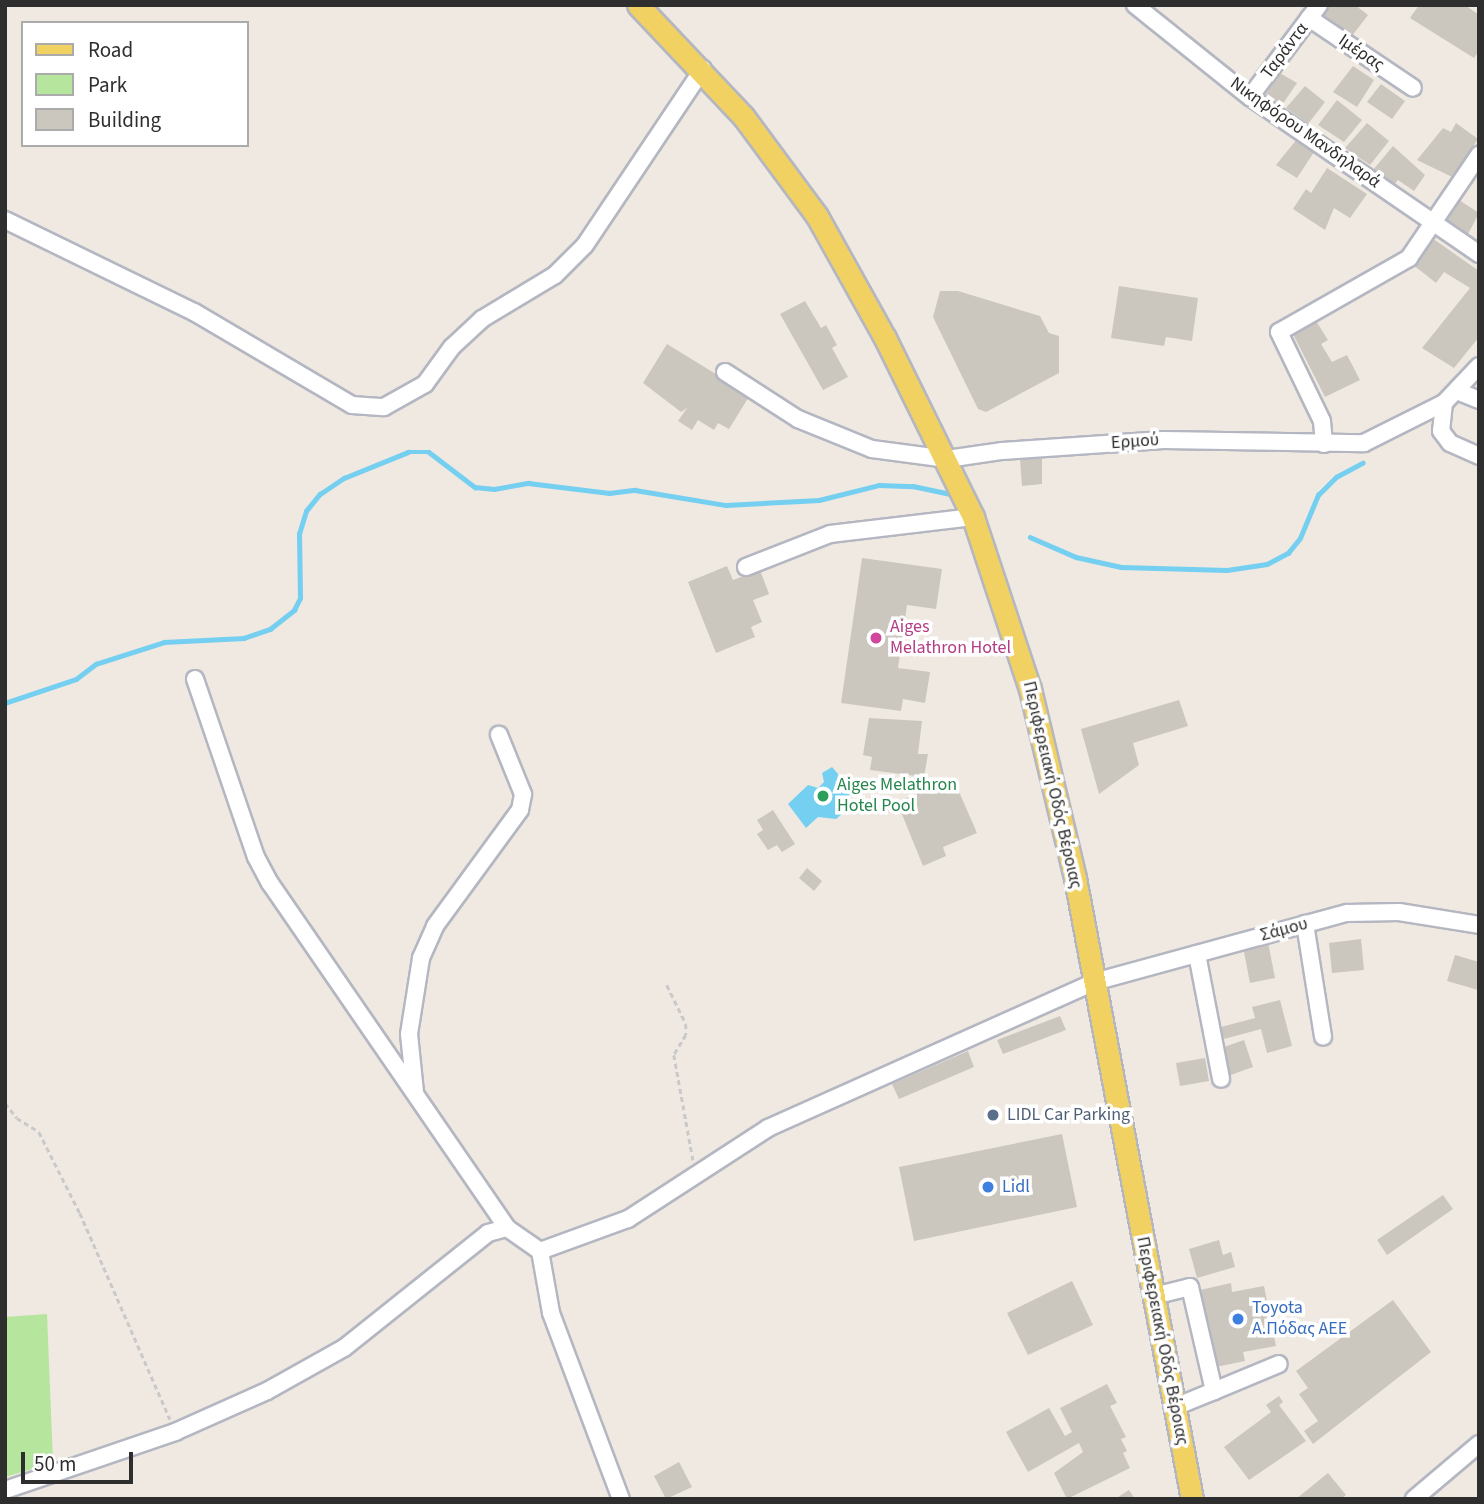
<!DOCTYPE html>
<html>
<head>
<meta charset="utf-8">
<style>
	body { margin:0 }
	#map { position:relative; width:1484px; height:1504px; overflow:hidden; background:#efe9e1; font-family:"Source Sans 3",sans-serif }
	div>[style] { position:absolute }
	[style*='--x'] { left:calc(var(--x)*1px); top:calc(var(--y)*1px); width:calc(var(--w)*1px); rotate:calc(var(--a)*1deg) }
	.green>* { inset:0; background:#b6e59e }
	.water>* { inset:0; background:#75cff0 }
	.stream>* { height:4.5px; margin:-2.25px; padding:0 2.25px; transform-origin:2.25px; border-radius:2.25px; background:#75cff0 }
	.building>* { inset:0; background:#cbc7bf }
	.path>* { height:2.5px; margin-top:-1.25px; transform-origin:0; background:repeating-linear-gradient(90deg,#c9c9c9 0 5px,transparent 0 8.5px) }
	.roads { filter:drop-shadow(2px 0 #b4b7c1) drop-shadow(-2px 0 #b4b7c1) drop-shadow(0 2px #b4b7c1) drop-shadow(0 -2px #b4b7c1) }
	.minor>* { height:16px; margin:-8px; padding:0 8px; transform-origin:8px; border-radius:8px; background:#fff }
	.major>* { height:21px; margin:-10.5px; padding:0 10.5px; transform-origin:10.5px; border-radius:10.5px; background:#f2d163 }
	.dots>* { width:19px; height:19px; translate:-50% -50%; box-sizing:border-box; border:4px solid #fff; border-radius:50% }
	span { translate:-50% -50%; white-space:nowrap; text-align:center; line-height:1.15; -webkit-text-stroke:7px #fff; paint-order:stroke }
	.street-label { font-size:18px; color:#2e2e2e }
	.hotel-label { font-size:18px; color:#b23c85 }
	.left { translate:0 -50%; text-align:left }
	.leisure-label { font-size:18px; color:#27864d }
	.service-label { font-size:18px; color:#4e5e75 }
	.shop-label { font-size:18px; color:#366cbe }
	.frame { position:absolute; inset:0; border:7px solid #2e2e2e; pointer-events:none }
	.legend { position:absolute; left:21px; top:21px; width:228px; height:126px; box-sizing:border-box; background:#fff; border:2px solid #ababab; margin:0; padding:9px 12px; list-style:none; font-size:21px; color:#2e2e2e }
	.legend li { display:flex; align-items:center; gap:14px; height:35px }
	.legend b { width:35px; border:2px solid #ababab }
	.scale { position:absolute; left:21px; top:1452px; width:112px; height:32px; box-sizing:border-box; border:4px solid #2e2e2e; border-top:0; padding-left:9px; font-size:21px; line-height:24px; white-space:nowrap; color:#2e2e2e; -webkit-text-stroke:5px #fff; paint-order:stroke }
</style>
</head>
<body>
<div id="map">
	<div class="green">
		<div style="clip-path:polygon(47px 1314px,53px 1463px,5px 1477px,5px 1317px)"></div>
	</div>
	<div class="water">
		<div style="clip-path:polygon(832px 767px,851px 789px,849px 808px,836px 819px,818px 817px,806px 828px,788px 804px,808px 785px,818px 788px,824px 782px,822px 773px)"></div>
	</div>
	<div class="stream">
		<div style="--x:1030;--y:537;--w:50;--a:23.5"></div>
		<div style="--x:1076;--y:557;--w:46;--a:12.5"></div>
		<div style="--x:1121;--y:567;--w:106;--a:1.6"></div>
		<div style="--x:1227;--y:570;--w:40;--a:-8.5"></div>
		<div style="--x:1267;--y:564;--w:24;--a:-28"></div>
		<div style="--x:1288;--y:553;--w:19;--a:-51"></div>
		<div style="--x:1300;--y:538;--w:47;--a:-67.3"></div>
		<div style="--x:1318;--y:495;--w:25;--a:-45"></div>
		<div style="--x:1336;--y:477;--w:30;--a:-28"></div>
		<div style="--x:5;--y:703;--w:75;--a:-18.7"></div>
		<div style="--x:76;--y:679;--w:25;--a:-37"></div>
		<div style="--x:96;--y:664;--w:71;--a:-17.9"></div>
		<div style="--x:164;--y:642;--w:80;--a:-2.9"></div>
		<div style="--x:244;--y:638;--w:28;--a:-19"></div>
		<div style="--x:270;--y:629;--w:31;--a:-38"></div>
		<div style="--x:294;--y:610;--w:13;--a:-63"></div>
		<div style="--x:300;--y:598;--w:64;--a:-90.9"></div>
		<div style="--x:299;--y:534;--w:24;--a:-73"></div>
		<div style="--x:306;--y:511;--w:22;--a:-51"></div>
		<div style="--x:320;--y:494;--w:29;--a:-34"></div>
		<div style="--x:344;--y:478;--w:69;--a:-22.1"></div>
		<div style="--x:408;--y:452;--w:21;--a:0"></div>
		<div style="--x:429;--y:452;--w:58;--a:37.3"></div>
		<div style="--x:475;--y:487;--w:19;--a:6"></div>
		<div style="--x:494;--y:489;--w:35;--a:-10"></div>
		<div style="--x:528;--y:483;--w:82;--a:7"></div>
		<div style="--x:609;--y:493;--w:26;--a:-7"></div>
		<div style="--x:635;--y:490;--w:92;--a:9.4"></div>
		<div style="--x:726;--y:505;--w:93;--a:-3.1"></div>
		<div style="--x:819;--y:500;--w:62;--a:-14"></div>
		<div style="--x:879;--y:485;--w:34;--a:2"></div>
		<div style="--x:913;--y:486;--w:39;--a:12"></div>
	</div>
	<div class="building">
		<div style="clip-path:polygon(1325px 5px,1355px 5px,1368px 15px,1352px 36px,1319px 14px)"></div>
		<div style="clip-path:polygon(1419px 5px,1465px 5px,1479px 15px,1479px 51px,1474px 58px,1410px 18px)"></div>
		<div style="clip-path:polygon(1353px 66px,1374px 80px,1357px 107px,1333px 92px)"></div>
		<div style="clip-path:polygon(1278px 72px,1297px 83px,1282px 105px,1266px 95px)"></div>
		<div style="clip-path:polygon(1381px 84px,1405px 101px,1392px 119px,1367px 102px)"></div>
		<div style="clip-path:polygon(1305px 86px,1325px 102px,1308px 124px,1286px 108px)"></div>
		<div style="clip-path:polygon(1337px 100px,1362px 120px,1344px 142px,1318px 125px)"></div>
		<div style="clip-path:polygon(1367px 123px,1389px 141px,1370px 165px,1345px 148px)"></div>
		<div style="clip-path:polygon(1456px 123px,1478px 139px,1452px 177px,1417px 160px,1443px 128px,1451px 132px)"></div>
		<div style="clip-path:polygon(1297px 139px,1314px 152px,1297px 178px,1276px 165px)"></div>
		<div style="clip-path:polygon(1393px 146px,1425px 175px,1414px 191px,1398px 180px,1394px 185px,1373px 170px)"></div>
		<div style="clip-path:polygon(1327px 168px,1367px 194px,1350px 218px,1334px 208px,1325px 230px,1293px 209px,1306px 189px,1311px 193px)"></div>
		<div style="clip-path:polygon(1456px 198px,1479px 213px,1466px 238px,1439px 223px)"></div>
		<div style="clip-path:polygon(1432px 238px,1479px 271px,1479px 337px,1454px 368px,1422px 348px,1470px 288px,1444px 272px,1436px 283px,1412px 264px)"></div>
		<div style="clip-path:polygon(1119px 286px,1198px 298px,1192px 341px,1166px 337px,1164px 346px,1111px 338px)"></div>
		<div style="clip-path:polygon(940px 291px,958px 291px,1040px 316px,1049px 333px,1059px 336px,1059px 373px,986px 412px,978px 409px,933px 317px)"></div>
		<div style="clip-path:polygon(805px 301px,821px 328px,826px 325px,837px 345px,832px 348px,848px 377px,823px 390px,780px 314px)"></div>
		<div style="clip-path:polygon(1316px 321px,1328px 340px,1321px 344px,1332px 362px,1347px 355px,1360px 380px,1325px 397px,1293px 334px)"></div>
		<div style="clip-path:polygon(667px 344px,750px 395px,729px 429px,718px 423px,714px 430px,698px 420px,692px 430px,678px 421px,687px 408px,681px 412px,643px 383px)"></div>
		<div style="clip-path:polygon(1020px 459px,1042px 459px,1042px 484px,1022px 486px)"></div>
		<div style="clip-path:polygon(862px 558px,942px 569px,936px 609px,907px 605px,898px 668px,930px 672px,925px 703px,903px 699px,901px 711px,841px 703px)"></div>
		<div style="clip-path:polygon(727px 566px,733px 580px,760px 570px,769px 594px,753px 600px,762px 622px,751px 627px,755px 637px,716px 653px,688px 582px)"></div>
		<div style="clip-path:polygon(1179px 700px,1188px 726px,1133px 743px,1139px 765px,1099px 794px,1081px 729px)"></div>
		<div style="clip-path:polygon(869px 718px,922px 721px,918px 754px,928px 754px,924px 777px,870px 770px,872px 757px,863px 755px)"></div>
		<div style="clip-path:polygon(953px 778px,977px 833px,943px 847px,946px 856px,923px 866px,897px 802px)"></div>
		<div style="clip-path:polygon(773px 810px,795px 844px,782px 852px,777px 845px,768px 850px,757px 834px,763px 830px,757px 820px)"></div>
		<div style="clip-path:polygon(807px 868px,822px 881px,814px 891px,799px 878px)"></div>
		<div style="clip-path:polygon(1361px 939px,1364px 970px,1332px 973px,1329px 943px)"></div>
		<div style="clip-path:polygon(1268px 942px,1275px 978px,1250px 983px,1243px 947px)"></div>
		<div style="clip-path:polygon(1455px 955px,1479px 962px,1478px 990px,1447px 981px)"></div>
		<div style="clip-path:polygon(1280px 1000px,1292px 1046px,1267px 1053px,1261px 1029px,1224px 1039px,1221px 1027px,1255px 1018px,1252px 1007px)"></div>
		<div style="clip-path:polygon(1060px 1016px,1066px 1030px,1003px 1054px,997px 1040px)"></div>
		<div style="clip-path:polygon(1244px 1040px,1253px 1067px,1228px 1076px,1218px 1049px)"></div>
		<div style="clip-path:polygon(968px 1051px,974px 1067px,899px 1099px,892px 1084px)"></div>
		<div style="clip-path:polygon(1205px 1058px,1209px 1081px,1180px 1086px,1176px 1063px)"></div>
		<div style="clip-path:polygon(1062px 1134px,1077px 1207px,914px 1241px,899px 1167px)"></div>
		<div style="clip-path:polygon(1443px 1195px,1453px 1209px,1387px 1255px,1377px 1240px)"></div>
		<div style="clip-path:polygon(1219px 1240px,1223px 1255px,1231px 1252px,1235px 1267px,1197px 1278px,1189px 1249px)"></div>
		<div style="clip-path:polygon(1072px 1281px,1093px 1325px,1028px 1355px,1007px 1313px)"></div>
		<div style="clip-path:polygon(1231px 1283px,1232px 1292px,1264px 1286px,1276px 1346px,1243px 1352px,1245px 1361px,1216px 1367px,1200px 1290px)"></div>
		<div style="clip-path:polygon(1393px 1300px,1431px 1352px,1313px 1444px,1304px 1431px,1318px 1421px,1299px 1394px,1308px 1388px,1296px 1371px)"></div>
		<div style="clip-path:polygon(1107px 1384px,1117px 1403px,1110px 1406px,1126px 1437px,1121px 1439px,1127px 1451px,1123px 1453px,1130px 1468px,1067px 1499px,1054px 1473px,1083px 1452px,1079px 1443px,1028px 1472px,1006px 1432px,1049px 1408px,1065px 1436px,1072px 1432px,1075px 1438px,1060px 1408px)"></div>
		<div style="clip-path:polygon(1279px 1396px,1283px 1402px,1279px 1405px,1306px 1441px,1249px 1480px,1224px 1447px,1271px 1412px,1266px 1405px)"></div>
		<div style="clip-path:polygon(679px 1462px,692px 1487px,666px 1499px,654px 1476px)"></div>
		<div style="clip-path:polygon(1328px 1473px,1346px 1495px,1341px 1499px,1296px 1499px)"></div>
		<div style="clip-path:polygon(1129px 1490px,1135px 1499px,1115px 1499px)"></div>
	</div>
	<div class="path">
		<div style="--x:667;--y:985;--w:43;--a:64"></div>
		<div style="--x:686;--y:1024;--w:11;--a:90"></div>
		<div style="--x:686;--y:1035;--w:23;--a:121"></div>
		<div style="--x:674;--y:1055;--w:107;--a:79.7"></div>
		<div style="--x:5;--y:1103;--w:19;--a:51"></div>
		<div style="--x:17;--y:1118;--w:26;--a:32"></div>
		<div style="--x:39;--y:1132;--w:91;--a:63.2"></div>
		<div style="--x:80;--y:1213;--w:225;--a:66.4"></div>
	</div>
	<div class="roads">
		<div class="minor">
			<div style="--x:1135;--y:5;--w:147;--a:38.7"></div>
			<div style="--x:1250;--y:97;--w:278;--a:34.4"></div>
			<div style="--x:1309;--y:18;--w:125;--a:33.9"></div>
			<div style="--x:1250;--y:97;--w:115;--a:-53.1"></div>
			<div style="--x:5;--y:220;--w:210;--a:26"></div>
			<div style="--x:194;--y:312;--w:183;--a:30.5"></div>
			<div style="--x:352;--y:405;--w:32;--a:4"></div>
			<div style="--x:384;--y:407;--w:47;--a:-29.3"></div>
			<div style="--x:425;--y:384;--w:46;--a:-53.9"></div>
			<div style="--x:452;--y:347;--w:41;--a:-43"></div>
			<div style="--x:482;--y:319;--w:85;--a:-31.1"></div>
			<div style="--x:555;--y:275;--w:42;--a:-45"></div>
			<div style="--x:585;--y:245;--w:212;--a:-56.2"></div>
			<div style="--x:725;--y:372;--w:87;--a:32.8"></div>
			<div style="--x:798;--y:419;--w:80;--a:22.1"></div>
			<div style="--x:872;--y:449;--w:76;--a:7.6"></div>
			<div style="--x:947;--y:459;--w:56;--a:-8.3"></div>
			<div style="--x:1002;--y:451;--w:162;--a:-3.9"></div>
			<div style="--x:1164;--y:440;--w:200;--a:0.9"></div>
			<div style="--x:1364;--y:443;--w:89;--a:-26.6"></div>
			<div style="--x:1444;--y:403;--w:51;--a:-46.6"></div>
			<div style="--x:1457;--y:391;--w:24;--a:22"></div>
			<div style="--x:1444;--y:403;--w:28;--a:96"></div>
			<div style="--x:1441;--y:431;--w:15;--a:53"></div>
			<div style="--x:1450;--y:443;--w:32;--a:24"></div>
			<div style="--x:1324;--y:444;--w:23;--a:-95"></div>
			<div style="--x:1322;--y:421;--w:99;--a:-115.8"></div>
			<div style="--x:1279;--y:332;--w:150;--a:-29.6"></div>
			<div style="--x:1409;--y:258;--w:125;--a:-55.8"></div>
			<div style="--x:746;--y:567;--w:90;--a:-21.4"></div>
			<div style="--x:830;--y:534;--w:144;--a:-6.8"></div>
			<div style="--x:195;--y:679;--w:188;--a:71.1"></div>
			<div style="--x:256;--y:857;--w:30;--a:62"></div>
			<div style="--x:270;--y:883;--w:419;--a:55.5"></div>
			<div style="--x:1305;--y:924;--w:114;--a:80.9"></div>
			<div style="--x:1197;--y:954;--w:127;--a:79.1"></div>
			<div style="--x:415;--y:1092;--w:58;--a:-95.9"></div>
			<div style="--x:409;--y:1034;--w:77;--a:-81"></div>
			<div style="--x:421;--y:958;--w:35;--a:-66"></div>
			<div style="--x:435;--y:926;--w:144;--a:-53.8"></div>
			<div style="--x:520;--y:810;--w:16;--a:-79"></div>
			<div style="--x:523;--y:794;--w:64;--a:-112.1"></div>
			<div style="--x:540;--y:1251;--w:63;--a:79.9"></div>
			<div style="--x:551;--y:1313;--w:199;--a:69.4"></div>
			<div style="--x:1154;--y:1296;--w:37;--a:-14"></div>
			<div style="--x:1190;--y:1287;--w:107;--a:77"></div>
			<div style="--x:1214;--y:1391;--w:42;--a:157.7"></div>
			<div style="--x:1214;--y:1391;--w:70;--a:-22.6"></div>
			<div style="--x:5;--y:1490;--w:180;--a:-18.8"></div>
			<div style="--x:175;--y:1432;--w:101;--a:-24"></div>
			<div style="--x:267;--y:1391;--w:88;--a:-29.2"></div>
			<div style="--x:344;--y:1348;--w:184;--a:-38.6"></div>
			<div style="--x:488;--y:1233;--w:20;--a:-15"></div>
			<div style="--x:507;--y:1228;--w:40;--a:34.9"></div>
			<div style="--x:540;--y:1251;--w:94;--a:-20"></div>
			<div style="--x:628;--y:1219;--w:167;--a:-33"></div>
			<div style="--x:768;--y:1128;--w:357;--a:-24.1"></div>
			<div style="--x:1094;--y:982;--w:262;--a:-15.3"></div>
			<div style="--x:1347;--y:913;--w:52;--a:-1.1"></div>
			<div style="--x:1399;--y:912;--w:81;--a:9.2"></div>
			<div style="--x:1414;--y:1499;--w:85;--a:-40.2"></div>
		</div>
		<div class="major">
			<div style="--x:638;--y:5;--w:153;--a:46.6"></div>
			<div style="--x:743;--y:116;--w:124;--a:53.5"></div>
			<div style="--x:817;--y:216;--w:140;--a:60.9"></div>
			<div style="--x:885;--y:338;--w:199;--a:63.8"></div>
			<div style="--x:973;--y:517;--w:181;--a:71.7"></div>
			<div style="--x:1030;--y:689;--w:194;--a:76.6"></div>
			<div style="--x:1075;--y:878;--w:632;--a:79.33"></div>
		</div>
	</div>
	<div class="dots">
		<div style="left:876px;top:638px;background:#d1479c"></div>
		<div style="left:823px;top:796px;background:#2e9e5b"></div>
		<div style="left:993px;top:1115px;background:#5c6f8a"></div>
		<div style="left:988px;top:1187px;background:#3f7fe0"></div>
		<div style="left:1238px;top:1319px;background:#3f7fe0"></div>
	</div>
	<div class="street-label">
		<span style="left:1285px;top:51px;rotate:-53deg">Ταράντα</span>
		<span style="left:1361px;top:53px;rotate:34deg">Ιμέρας</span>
		<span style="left:1305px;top:133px;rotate:35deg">Νικηφόρου Μανδηλαρά</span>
		<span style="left:1135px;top:442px;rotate:-4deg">Ερμού</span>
		<span style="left:1052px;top:785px;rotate:77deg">Περιφερειακή Οδός Βέροιας</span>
		<span style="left:1284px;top:930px;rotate:-15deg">Σάμου</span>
		<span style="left:1162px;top:1341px;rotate:79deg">Περιφερειακή Οδός Βέροιας</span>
	</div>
	<div class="hotel-label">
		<span class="left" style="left:890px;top:638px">Aiges<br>Melathron Hotel</span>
	</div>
	<div class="leisure-label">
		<span class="left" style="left:837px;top:796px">Aiges Melathron<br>Hotel Pool</span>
	</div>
	<div class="service-label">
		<span class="left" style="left:1007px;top:1115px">LIDL Car Parking</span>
	</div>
	<div class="shop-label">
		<span class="left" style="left:1002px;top:1187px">Lidl</span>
		<span class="left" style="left:1252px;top:1319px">Toyota<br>Α.Πόδας ΑΕΕ</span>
	</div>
	<div class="frame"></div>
	<ul class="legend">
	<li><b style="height:9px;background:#f2d163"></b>Road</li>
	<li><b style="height:19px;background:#b6e59e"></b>Park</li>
	<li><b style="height:19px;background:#cbc7bf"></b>Building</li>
	</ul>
	<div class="scale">50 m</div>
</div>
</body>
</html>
